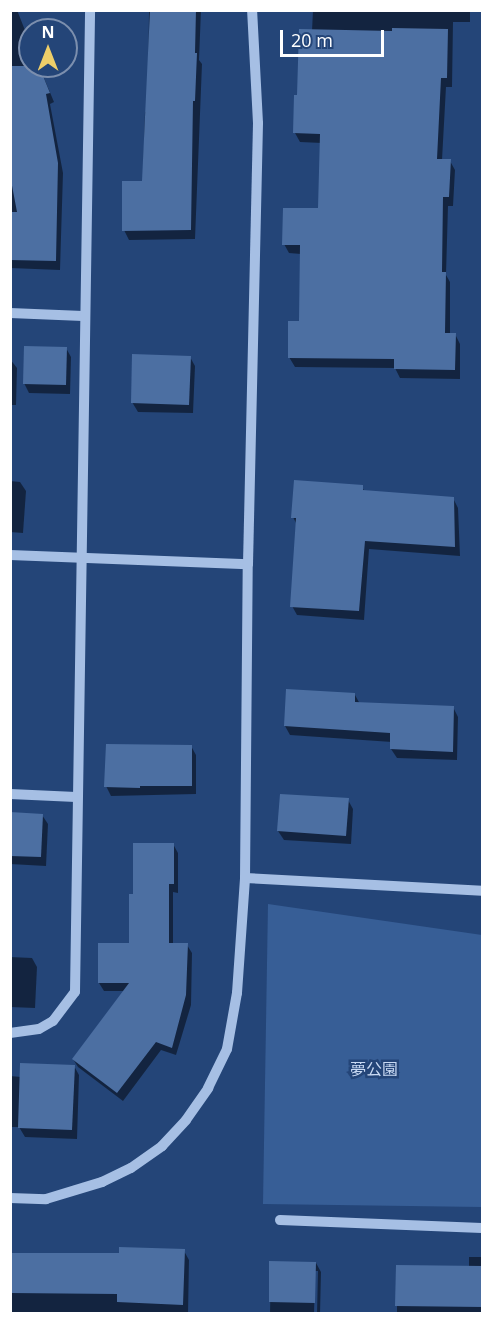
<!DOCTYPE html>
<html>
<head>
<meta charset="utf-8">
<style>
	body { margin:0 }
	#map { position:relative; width:493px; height:1324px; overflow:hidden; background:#244578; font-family:"Open Sans","Noto Sans JP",sans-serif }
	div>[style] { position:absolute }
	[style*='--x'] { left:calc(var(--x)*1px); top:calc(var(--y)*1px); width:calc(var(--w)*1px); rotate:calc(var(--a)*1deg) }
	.green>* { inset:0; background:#375e96 }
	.shadow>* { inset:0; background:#0007 }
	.building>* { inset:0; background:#4c6fa2 }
	.minor>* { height:10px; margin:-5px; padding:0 5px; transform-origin:5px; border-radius:5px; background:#a6bfe4 }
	span { translate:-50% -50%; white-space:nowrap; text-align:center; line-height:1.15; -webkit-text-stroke:5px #244578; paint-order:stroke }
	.park-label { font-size:16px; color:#c8d9f3 }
	.frame { position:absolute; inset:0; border:12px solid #fff; pointer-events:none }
	.north { position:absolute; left:18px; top:18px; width:60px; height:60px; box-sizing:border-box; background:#244578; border:2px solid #7c8fae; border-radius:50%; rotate:0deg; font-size:16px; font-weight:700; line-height:24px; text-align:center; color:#fff }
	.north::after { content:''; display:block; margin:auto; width:21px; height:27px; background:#eece69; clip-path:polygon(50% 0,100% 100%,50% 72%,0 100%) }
	.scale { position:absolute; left:280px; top:30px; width:104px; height:27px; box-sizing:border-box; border:3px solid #fff; border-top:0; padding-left:8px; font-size:18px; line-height:21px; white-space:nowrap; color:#fff; -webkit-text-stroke:4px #244578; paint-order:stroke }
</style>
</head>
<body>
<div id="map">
	<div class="green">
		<div style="clip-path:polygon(268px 904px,482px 935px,482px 1207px,263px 1204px)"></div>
	</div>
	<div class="shadow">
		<div style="clip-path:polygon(10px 10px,17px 10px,30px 43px,30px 66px,39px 66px,54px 102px,50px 104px,63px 173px,60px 270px,10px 268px)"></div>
		<div style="clip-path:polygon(149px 10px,201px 10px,199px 60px,202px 64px,195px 239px,129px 240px,124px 230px,143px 182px,145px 112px,148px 112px)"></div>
		<div style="clip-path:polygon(313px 10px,470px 10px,470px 22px,453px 22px,452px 87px,446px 87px,442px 160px,450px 161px,455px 170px,453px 206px,448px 206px,446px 275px,450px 282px,450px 334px,455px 334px,460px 344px,460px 379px,400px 378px,395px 368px,295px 367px,289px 357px,300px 322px,301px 254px,289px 253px,284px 244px,319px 210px,322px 143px,300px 142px,295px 133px,312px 31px)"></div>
		<div style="clip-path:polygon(66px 348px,71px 357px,70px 394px,29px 393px,24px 383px)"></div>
		<div style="clip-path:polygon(190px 357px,195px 366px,193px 413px,138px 412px,132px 402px)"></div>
		<div style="clip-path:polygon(10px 359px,17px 368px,16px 405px,10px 405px)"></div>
		<div style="clip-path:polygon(10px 481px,20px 482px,26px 491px,23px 533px,10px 532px)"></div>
		<div style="clip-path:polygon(362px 487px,365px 492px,453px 498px,458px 508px,460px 556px,369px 549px,364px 620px,297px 615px,292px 606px,297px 525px,293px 517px)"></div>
		<div style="clip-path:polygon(355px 695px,360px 704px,453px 707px,458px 717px,457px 760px,397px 758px,391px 749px,392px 742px,290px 735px,285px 726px)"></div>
		<div style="clip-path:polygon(191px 746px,196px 755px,196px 794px,111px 796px,106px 786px)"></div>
		<div style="clip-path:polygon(348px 800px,353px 809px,351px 844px,284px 840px,278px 831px)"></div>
		<div style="clip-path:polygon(10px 814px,42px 815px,48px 824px,46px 866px,10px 864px)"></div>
		<div style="clip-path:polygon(173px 844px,178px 853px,178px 893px,173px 892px,173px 944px,187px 945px,192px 953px,191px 1005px,176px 1055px,161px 1050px,123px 1101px,78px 1067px,73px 1059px,125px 991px,104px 991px,99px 983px,130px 945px,135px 895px)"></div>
		<div style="clip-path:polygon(10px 957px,32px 958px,37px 967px,35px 1008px,10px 1007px)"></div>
		<div style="clip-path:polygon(74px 1066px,79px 1075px,77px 1139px,25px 1137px,19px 1127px,10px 1127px,10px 1076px,21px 1077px)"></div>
		<div style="clip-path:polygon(184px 1251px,189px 1260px,188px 1314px,10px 1314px,10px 1254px,120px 1254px)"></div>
		<div style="clip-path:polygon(469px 1257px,482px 1257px,482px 1314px,397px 1314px,397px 1266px,469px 1267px)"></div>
		<div style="clip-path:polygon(271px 1263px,316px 1263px,321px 1272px,320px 1314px,317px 1314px,318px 1271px,315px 1271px,314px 1314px,270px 1314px)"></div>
	</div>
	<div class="building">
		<div style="clip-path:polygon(150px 10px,196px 10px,195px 53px,197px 53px,195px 101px,193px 101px,191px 230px,122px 231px,122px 181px,142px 181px)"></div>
		<div style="clip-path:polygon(392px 28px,448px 29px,447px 78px,441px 78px,437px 159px,451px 159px,449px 197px,443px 197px,442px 272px,446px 272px,445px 333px,456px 333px,455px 370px,394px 369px,394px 359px,288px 358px,288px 321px,299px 321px,300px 245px,282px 245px,283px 208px,318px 208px,320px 134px,293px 133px,294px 95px,297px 95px,299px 29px,392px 31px)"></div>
		<div style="clip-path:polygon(10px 66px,39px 66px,50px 93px,46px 94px,58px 163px,56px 261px,10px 260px,10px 212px,17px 212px,10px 175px)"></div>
		<div style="clip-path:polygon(24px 346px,67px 347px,66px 385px,23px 384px)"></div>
		<div style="clip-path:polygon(132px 354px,191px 356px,189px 405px,131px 403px)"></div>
		<div style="clip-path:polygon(294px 480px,363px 485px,363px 490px,454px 497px,455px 547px,365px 541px,359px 611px,290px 607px,296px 518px,291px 518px)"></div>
		<div style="clip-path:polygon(286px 689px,355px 693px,355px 702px,454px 706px,453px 752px,390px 749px,390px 733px,284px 726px)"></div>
		<div style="clip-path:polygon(106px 744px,192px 745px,192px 786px,140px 786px,140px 788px,104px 787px)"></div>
		<div style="clip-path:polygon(280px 794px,349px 798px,346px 836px,277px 831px)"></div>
		<div style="clip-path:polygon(10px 812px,43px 814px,41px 857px,10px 856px)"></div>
		<div style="clip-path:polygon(133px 843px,174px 843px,174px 884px,169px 884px,169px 943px,188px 943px,186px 995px,172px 1048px,156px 1042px,117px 1093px,72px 1059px,129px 983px,98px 983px,98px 943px,129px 943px,129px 894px,133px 894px)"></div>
		<div style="clip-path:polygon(20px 1063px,75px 1065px,72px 1130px,18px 1128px)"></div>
		<div style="clip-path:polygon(119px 1247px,185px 1249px,183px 1305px,117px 1302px,117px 1294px,10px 1293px,10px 1253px,119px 1253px)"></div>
		<div style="clip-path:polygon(269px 1261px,316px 1262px,315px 1303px,269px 1302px)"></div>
		<div style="clip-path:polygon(396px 1265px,483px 1266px,483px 1307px,395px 1306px)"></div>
	</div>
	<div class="minor">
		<div style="--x:10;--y:313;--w:73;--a:2.4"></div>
		<div style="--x:10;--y:555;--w:238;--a:2.2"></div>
		<div style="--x:10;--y:794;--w:66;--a:2.6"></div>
		<div style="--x:245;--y:878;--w:237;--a:3.1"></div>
		<div style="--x:10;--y:1033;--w:29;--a:-8"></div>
		<div style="--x:39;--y:1029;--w:16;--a:-30"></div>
		<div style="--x:53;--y:1021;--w:36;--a:-53"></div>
		<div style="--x:75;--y:992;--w:982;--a:-89.12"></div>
		<div style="--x:10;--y:1198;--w:36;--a:2"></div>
		<div style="--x:46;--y:1199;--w:59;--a:-16.9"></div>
		<div style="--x:102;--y:1182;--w:32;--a:-26"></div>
		<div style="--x:131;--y:1168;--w:38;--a:-35"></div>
		<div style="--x:162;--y:1146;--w:35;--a:-47"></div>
		<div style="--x:186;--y:1120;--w:39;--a:-55"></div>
		<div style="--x:208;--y:1088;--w:43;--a:-64"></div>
		<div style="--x:227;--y:1049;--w:57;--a:-79.9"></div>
		<div style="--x:237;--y:993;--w:115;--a:-86"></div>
		<div style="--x:245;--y:878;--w:314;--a:-89.5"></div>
		<div style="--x:248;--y:564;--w:441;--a:-88.7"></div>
		<div style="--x:258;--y:123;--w:113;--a:-93"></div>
		<div style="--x:280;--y:1220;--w:202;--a:2.3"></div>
	</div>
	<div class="park-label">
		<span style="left:374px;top:1069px">夢公園</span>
	</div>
	<div class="frame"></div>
	<div class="north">N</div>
	<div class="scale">20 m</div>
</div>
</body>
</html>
